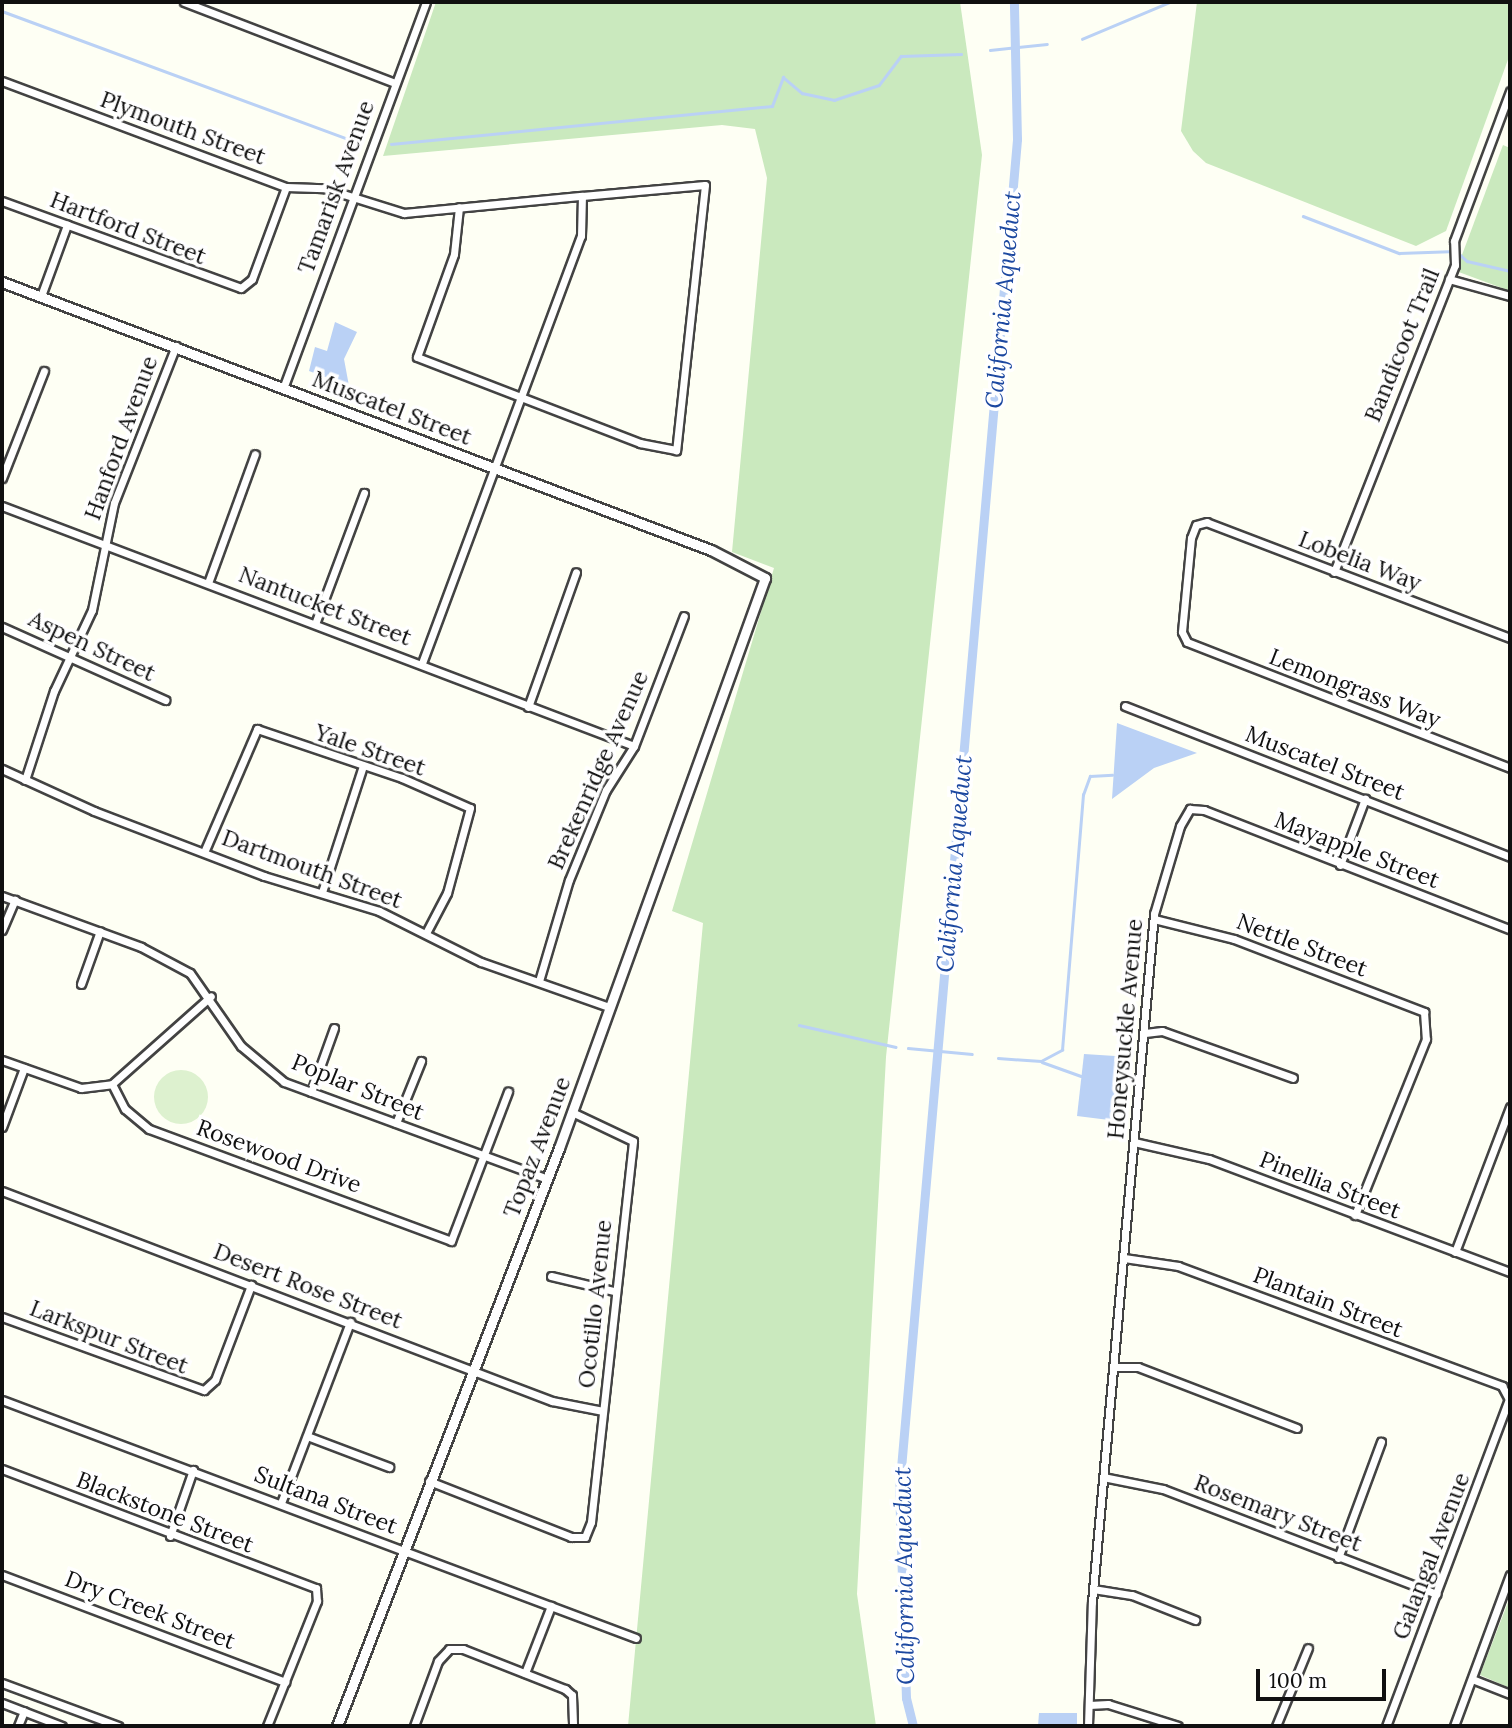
<!DOCTYPE html>
<html>
<head>
<meta charset="utf-8">
<style>
	body { margin:0 }
	#map { position:relative; width:1512px; height:1728px; overflow:hidden; background:#fefff4; font-family:Lora,serif }
	div>[style] { position:absolute }
	[style*='--x'] { left:calc(var(--x)*1px); top:calc(var(--y)*1px); width:calc(var(--w)*1px); rotate:calc(var(--a)*1deg) }
	.green>* { inset:0; background:#cae9be }
	.pitch>* { inset:0; background:#ddf1cf }
	.round { border-radius:50% }
	.water>* { inset:0; background:#bad1f5 }
	.stream>* { height:2.5px; margin:-1.25px; padding:0 1.25px; transform-origin:1.25px; border-radius:1.25px; background:#bad1f5 }
	.canal>* { height:9px; margin:-4.5px; padding:0 4.5px; transform-origin:4.5px; border-radius:4.5px; background:#bad1f5 }
	.roads { filter:drop-shadow(2px 0 #434343) drop-shadow(-2px 0 #434343) drop-shadow(0 2px #434343) drop-shadow(0 -2px #434343) }
	.minor>* { height:7px; margin:-3.5px; padding:0 3.5px; transform-origin:3.5px; border-radius:3.5px; background:#fff }
	.tertiary>* { height:9px; margin:-4.5px; padding:0 4.5px; transform-origin:4.5px; border-radius:4.5px; background:#fff }
	span { translate:-50% -50%; white-space:nowrap; text-align:center; line-height:1.15; -webkit-text-stroke:7px #fff; paint-order:stroke }
	.street-label { font-size:23px; color:#101010 }
	.water-label { font-size:24px; color:#1c48a0; font-style:italic }
	.frame { position:absolute; inset:0; border:4px solid #101010; pointer-events:none }
	.scale { position:absolute; left:1256px; top:1669px; width:130px; height:32px; box-sizing:border-box; border:4px solid #101010; border-top:0; padding-left:9px; font-size:21px; line-height:24px; white-space:nowrap; color:#101010; -webkit-text-stroke:5px #fff; paint-order:stroke }
</style>
</head>
<body>
<div id="map">
	<div class="green">
		<div style="clip-path:polygon(436px 2px,960px 2px,982px 155px,886px 1057px,857px 1594px,876px 1726px,628px 1726px,703px 923px,672px 911px,774px 568px,732px 552px,767px 178px,755px 129px,722px 125px,383px 156px)"></div>
		<div style="clip-path:polygon(1197px 2px,1510px 2px,1510px 54px,1446px 231px,1416px 246px,1206px 163px,1193px 151px,1181px 131px)"></div>
		<div style="clip-path:polygon(1503px 145px,1510px 148px,1510px 291px,1456px 271px)"></div>
		<div style="clip-path:polygon(1510px 1597px,1510px 1688px,1480px 1675px)"></div>
	</div>
	<div class="pitch">
		<div class="round" style="left:154px;top:1070px;width:54px;height:54px"></div>
	</div>
	<div class="water">
		<div style="clip-path:polygon(335px 322px,357px 332px,344px 359px,349px 386px,309px 371px,315px 347px,327px 351px)"></div>
		<div style="clip-path:polygon(1117px 723px,1197px 753px,1154px 768px,1112px 799px)"></div>
		<div style="clip-path:polygon(1084px 1054px,1131px 1057px,1125px 1122px,1077px 1116px)"></div>
		<div style="clip-path:polygon(1039px 1713px,1077px 1713px,1077px 1726px,1038px 1726px)"></div>
	</div>
	<div class="stream">
		<div style="--x:2;--y:11;--w:377;--a:20.3"></div>
		<div style="--x:1082;--y:39;--w:95;--a:-22.8"></div>
		<div style="--x:990;--y:50;--w:57;--a:-6"></div>
		<div style="--x:391;--y:144;--w:383;--a:-5.7"></div>
		<div style="--x:772;--y:106;--w:31;--a:-69"></div>
		<div style="--x:783;--y:77;--w:25;--a:40"></div>
		<div style="--x:802;--y:93;--w:33;--a:12"></div>
		<div style="--x:834;--y:100;--w:47;--a:-18.4"></div>
		<div style="--x:879;--y:85;--w:36;--a:-53"></div>
		<div style="--x:901;--y:56;--w:60;--a:-1.9"></div>
		<div style="--x:1303;--y:216;--w:103;--a:21.1"></div>
		<div style="--x:1399;--y:253;--w:57;--a:-2"></div>
		<div style="--x:1456;--y:251;--w:15;--a:42"></div>
		<div style="--x:1467;--y:261;--w:44;--a:13.1"></div>
		<div style="--x:799;--y:1025;--w:99;--a:12.8"></div>
		<div style="--x:908;--y:1048;--w:64;--a:5.4"></div>
		<div style="--x:998;--y:1058;--w:43;--a:4"></div>
		<div style="--x:1041;--y:1061;--w:24;--a:-28"></div>
		<div style="--x:1062;--y:1050;--w:256;--a:-85.3"></div>
		<div style="--x:1083;--y:795;--w:20;--a:-70"></div>
		<div style="--x:1090;--y:776;--w:22;--a:-3"></div>
		<div style="--x:1042;--y:1062;--w:41;--a:19.7"></div>
	</div>
	<div class="canal">
		<div style="--x:913;--y:1726;--w:29;--a:-104"></div>
		<div style="--x:906;--y:1698;--w:207;--a:-91.9"></div>
		<div style="--x:899;--y:1491;--w:1357;--a:-85.01"></div>
		<div style="--x:1017;--y:139;--w:137;--a:-91.3"></div>
	</div>
	<div class="roads">
		<div class="minor">
			<div style="--x:184;--y:2;--w:226;--a:21"></div>
			<div style="--x:2;--y:81;--w:303;--a:20.5"></div>
			<div style="--x:286;--y:187;--w:38;--a:2"></div>
			<div style="--x:324;--y:188;--w:84;--a:17.4"></div>
			<div style="--x:404;--y:213;--w:179;--a:-5.5"></div>
			<div style="--x:582;--y:196;--w:123;--a:-5.1"></div>
			<div style="--x:705;--y:185;--w:267;--a:96.2"></div>
			<div style="--x:676;--y:450;--w:37;--a:-169"></div>
			<div style="--x:640;--y:443;--w:239;--a:-158.9"></div>
			<div style="--x:417;--y:357;--w:109;--a:-70.2"></div>
			<div style="--x:454;--y:254;--w:47;--a:-83.9"></div>
			<div style="--x:2;--y:201;--w:254;--a:20"></div>
			<div style="--x:241;--y:288;--w:14;--a:-39"></div>
			<div style="--x:252;--y:279;--w:98;--a:-69.7"></div>
			<div style="--x:1449;--y:279;--w:63;--a:15.6"></div>
			<div style="--x:41;--y:296;--w:76;--a:-69.9"></div>
			<div style="--x:284;--y:386;--w:409;--a:-69.7"></div>
			<div style="--x:2;--y:478;--w:115;--a:-68.6"></div>
			<div style="--x:2;--y:506;--w:676;--a:20.79"></div>
			<div style="--x:1334;--y:572;--w:330;--a:-68.5"></div>
			<div style="--x:1455;--y:265;--w:24;--a:-92"></div>
			<div style="--x:1454;--y:241;--w:160;--a:-69.5"></div>
			<div style="--x:208;--y:583;--w:137;--a:-70"></div>
			<div style="--x:315;--y:624;--w:140;--a:-69.5"></div>
			<div style="--x:2;--y:627;--w:179;--a:24.1"></div>
			<div style="--x:1510;--y:638;--w:324;--a:-159.1"></div>
			<div style="--x:1207;--y:522;--w:11;--a:165"></div>
			<div style="--x:1196;--y:525;--w:14;--a:111"></div>
			<div style="--x:1191;--y:538;--w:94;--a:95.5"></div>
			<div style="--x:1182;--y:632;--w:11;--a:63"></div>
			<div style="--x:1187;--y:642;--w:347;--a:21.3"></div>
			<div style="--x:422;--y:663;--w:456;--a:-69.6"></div>
			<div style="--x:581;--y:236;--w:40;--a:-88.6"></div>
			<div style="--x:1125;--y:706;--w:414;--a:21.4"></div>
			<div style="--x:528;--y:707;--w:143;--a:-70.4"></div>
			<div style="--x:2;--y:769;--w:101;--a:24.5"></div>
			<div style="--x:94;--y:811;--w:182;--a:20.9"></div>
			<div style="--x:264;--y:876;--w:120;--a:16.9"></div>
			<div style="--x:379;--y:911;--w:114;--a:26.6"></div>
			<div style="--x:481;--y:962;--w:136;--a:19.4"></div>
			<div style="--x:25;--y:780;--w:94;--a:-72"></div>
			<div style="--x:54;--y:691;--w:89;--a:-64.9"></div>
			<div style="--x:92;--y:610;--w:109;--a:-78.4"></div>
			<div style="--x:114;--y:503;--w:169;--a:-68.5"></div>
			<div style="--x:205;--y:850;--w:132;--a:-66.7"></div>
			<div style="--x:257;--y:729;--w:153;--a:18.7"></div>
			<div style="--x:402;--y:778;--w:74;--a:23.8"></div>
			<div style="--x:470;--y:808;--w:88;--a:105.1"></div>
			<div style="--x:447;--y:893;--w:45;--a:117.7"></div>
			<div style="--x:1340;--y:865;--w:71;--a:-69.3"></div>
			<div style="--x:322;--y:892;--w:133;--a:-72"></div>
			<div style="--x:2;--y:896;--w:148;--a:20.1"></div>
			<div style="--x:141;--y:947;--w:55;--a:28"></div>
			<div style="--x:190;--y:973;--w:89;--a:55.1"></div>
			<div style="--x:241;--y:1046;--w:56;--a:39.9"></div>
			<div style="--x:284;--y:1082;--w:280;--a:20.2"></div>
			<div style="--x:1154;--y:919;--w:82;--a:14"></div>
			<div style="--x:1234;--y:939;--w:204;--a:21"></div>
			<div style="--x:1424;--y:1012;--w:27;--a:86"></div>
			<div style="--x:1426;--y:1039;--w:190;--a:112"></div>
			<div style="--x:2;--y:930;--w:33;--a:-67"></div>
			<div style="--x:539;--y:981;--w:105;--a:-73.5"></div>
			<div style="--x:569;--y:880;--w:97;--a:-67.7"></div>
			<div style="--x:606;--y:790;--w:52;--a:-57.5"></div>
			<div style="--x:634;--y:746;--w:139;--a:-69"></div>
			<div style="--x:81;--y:984;--w:56;--a:-70.3"></div>
			<div style="--x:1145;--y:1033;--w:17;--a:-7"></div>
			<div style="--x:1162;--y:1031;--w:139;--a:19.7"></div>
			<div style="--x:2;--y:1060;--w:84;--a:19.5"></div>
			<div style="--x:81;--y:1088;--w:31;--a:-7"></div>
			<div style="--x:112;--y:1084;--w:132;--a:-41.6"></div>
			<div style="--x:112;--y:1084;--w:28;--a:63"></div>
			<div style="--x:125;--y:1109;--w:31;--a:40"></div>
			<div style="--x:149;--y:1129;--w:322;--a:20.3"></div>
			<div style="--x:451;--y:1241;--w:160;--a:-69.1"></div>
			<div style="--x:311;--y:1092;--w:68;--a:-70.2"></div>
			<div style="--x:396;--y:1123;--w:67;--a:-68"></div>
			<div style="--x:2;--y:1127;--w:63;--a:-69.6"></div>
			<div style="--x:1134;--y:1142;--w:77;--a:12.8"></div>
			<div style="--x:1209;--y:1159;--w:322;--a:20.6"></div>
			<div style="--x:2;--y:1191;--w:589;--a:20.9"></div>
			<div style="--x:552;--y:1401;--w:52;--a:11.1"></div>
			<div style="--x:1455;--y:1252;--w:155;--a:-69.2"></div>
			<div style="--x:1124;--y:1258;--w:55;--a:8.4"></div>
			<div style="--x:1178;--y:1266;--w:346;--a:20.3"></div>
			<div style="--x:1502;--y:1386;--w:15;--a:62"></div>
			<div style="--x:1509;--y:1399;--w:349;--a:110.6"></div>
			<div style="--x:551;--y:1276;--w:65;--a:13.4"></div>
			<div style="--x:2;--y:1317;--w:215;--a:19.9"></div>
			<div style="--x:204;--y:1390;--w:15;--a:-42"></div>
			<div style="--x:215;--y:1380;--w:102;--a:-69.2"></div>
			<div style="--x:1113;--y:1367;--w:25;--a:0"></div>
			<div style="--x:1138;--y:1367;--w:170;--a:21"></div>
			<div style="--x:2;--y:1400;--w:677;--a:20.58"></div>
			<div style="--x:307;--y:1436;--w:88;--a:20.7"></div>
			<div style="--x:2;--y:1469;--w:336;--a:20.8"></div>
			<div style="--x:316;--y:1588;--w:13;--a:86"></div>
			<div style="--x:317;--y:1601;--w:135;--a:111.8"></div>
			<div style="--x:1103;--y:1477;--w:61;--a:11.3"></div>
			<div style="--x:1163;--y:1489;--w:293;--a:21"></div>
			<div style="--x:429;--y:1481;--w:153;--a:21.5"></div>
			<div style="--x:571;--y:1537;--w:14;--a:0"></div>
			<div style="--x:585;--y:1537;--w:16;--a:-68"></div>
			<div style="--x:591;--y:1522;--w:383;--a:-83.7"></div>
			<div style="--x:633;--y:1141;--w:68;--a:-154.6"></div>
			<div style="--x:281;--y:1503;--w:194;--a:-69.1"></div>
			<div style="--x:170;--y:1536;--w:70;--a:-70.8"></div>
			<div style="--x:1338;--y:1558;--w:124;--a:-69.7"></div>
			<div style="--x:2;--y:1575;--w:303;--a:20.7"></div>
			<div style="--x:1093;--y:1589;--w:39;--a:9"></div>
			<div style="--x:1132;--y:1595;--w:68;--a:21.6"></div>
			<div style="--x:525;--y:1673;--w:72;--a:-68.8"></div>
			<div style="--x:1472;--y:1679;--w:41;--a:21.5"></div>
			<div style="--x:2;--y:1683;--w:124;--a:20.3"></div>
			<div style="--x:2;--y:1703;--w:64;--a:21"></div>
			<div style="--x:1089;--y:1705;--w:19;--a:-3"></div>
			<div style="--x:1108;--y:1704;--w:73;--a:17.4"></div>
			<div style="--x:18;--y:1726;--w:16;--a:-68"></div>
			<div style="--x:414;--y:1726;--w:69;--a:-69.7"></div>
			<div style="--x:438;--y:1661;--w:16;--a:-47"></div>
			<div style="--x:449;--y:1649;--w:14;--a:0"></div>
			<div style="--x:463;--y:1649;--w:110;--a:21.4"></div>
			<div style="--x:565;--y:1689;--w:9;--a:41"></div>
			<div style="--x:572;--y:1695;--w:31;--a:88"></div>
			<div style="--x:1088;--y:1726;--w:124;--a:-88.2"></div>
			<div style="--x:1092;--y:1602;--w:691;--a:-84.85"></div>
			<div style="--x:1154;--y:914;--w:92;--a:-73.5"></div>
			<div style="--x:1180;--y:826;--w:20;--a:-60"></div>
			<div style="--x:1190;--y:809;--w:14;--a:4"></div>
			<div style="--x:1204;--y:810;--w:328;--a:21.3"></div>
			<div style="--x:1276;--y:1726;--w:84;--a:-67.7"></div>
			<div style="--x:1454;--y:1726;--w:161;--a:-69.7"></div>
		</div>
		<div class="tertiary">
			<div style="--x:2;--y:282;--w:758;--a:20.71"></div>
			<div style="--x:711;--y:550;--w:61;--a:27.4"></div>
			<div style="--x:765;--y:578;--w:606;--a:109.87"></div>
			<div style="--x:559;--y:1148;--w:619;--a:111.01"></div>
		</div>
	</div>
	<div class="street-label">
		<span style="left:183px;top:128px;rotate:20deg">Plymouth Street</span>
		<span style="left:336px;top:187px;rotate:-70deg">Tamarisk Avenue</span>
		<span style="left:128px;top:228px;rotate:21deg">Hartford Street</span>
		<span style="left:1402px;top:345px;rotate:-68deg">Bandicoot Trail</span>
		<span style="left:392px;top:408px;rotate:21deg">Muscatel Street</span>
		<span style="left:121px;top:438px;rotate:-70deg">Hanford Avenue</span>
		<span style="left:1360px;top:561px;rotate:21deg">Lobelia Way</span>
		<span style="left:325px;top:606px;rotate:21deg">Nantucket Street</span>
		<span style="left:92px;top:646px;rotate:25deg">Aspen Street</span>
		<span style="left:1355px;top:688px;rotate:21deg">Lemongrass Way</span>
		<span style="left:370px;top:750px;rotate:19deg">Yale Street</span>
		<span style="left:1325px;top:763px;rotate:21deg">Muscatel Street</span>
		<span style="left:598px;top:770px;rotate:-66deg">Brekenridge Avenue</span>
		<span style="left:1357px;top:850px;rotate:21deg">Mayapple Street</span>
		<span style="left:312px;top:869px;rotate:20deg">Dartmouth Street</span>
		<span style="left:1302px;top:945px;rotate:21deg">Nettle Street</span>
		<span style="left:1125px;top:1029px;rotate:-85deg">Honeysuckle Avenue</span>
		<span style="left:358px;top:1087px;rotate:22deg">Poplar Street</span>
		<span style="left:537px;top:1147px;rotate:-69deg">Topaz Avenue</span>
		<span style="left:279px;top:1156px;rotate:20deg">Rosewood Drive</span>
		<span style="left:1330px;top:1185px;rotate:21deg">Pinellia Street</span>
		<span style="left:308px;top:1286px;rotate:21deg">Desert Rose Street</span>
		<span style="left:1328px;top:1302px;rotate:21deg">Plantain Street</span>
		<span style="left:595px;top:1304px;rotate:-84deg">Ocotillo Avenue</span>
		<span style="left:109px;top:1337px;rotate:21deg">Larkspur Street</span>
		<span style="left:326px;top:1500px;rotate:21deg">Sultana Street</span>
		<span style="left:165px;top:1512px;rotate:21deg">Blackstone Street</span>
		<span style="left:1278px;top:1513px;rotate:21deg">Rosemary Street</span>
		<span style="left:1431px;top:1556px;rotate:-69deg">Galangal Avenue</span>
		<span style="left:150px;top:1610px;rotate:21deg">Dry Creek Street</span>
	</div>
	<div class="water-label">
		<span style="left:1003px;top:300px;rotate:-85deg">California Aqueduct</span>
		<span style="left:954px;top:864px;rotate:-85deg">California Aqueduct</span>
		<span style="left:904px;top:1576px;rotate:-91deg">California Aqueduct</span>
	</div>
	<div class="frame"></div>
	<div class="scale">100 m</div>
</div>
</body>
</html>
